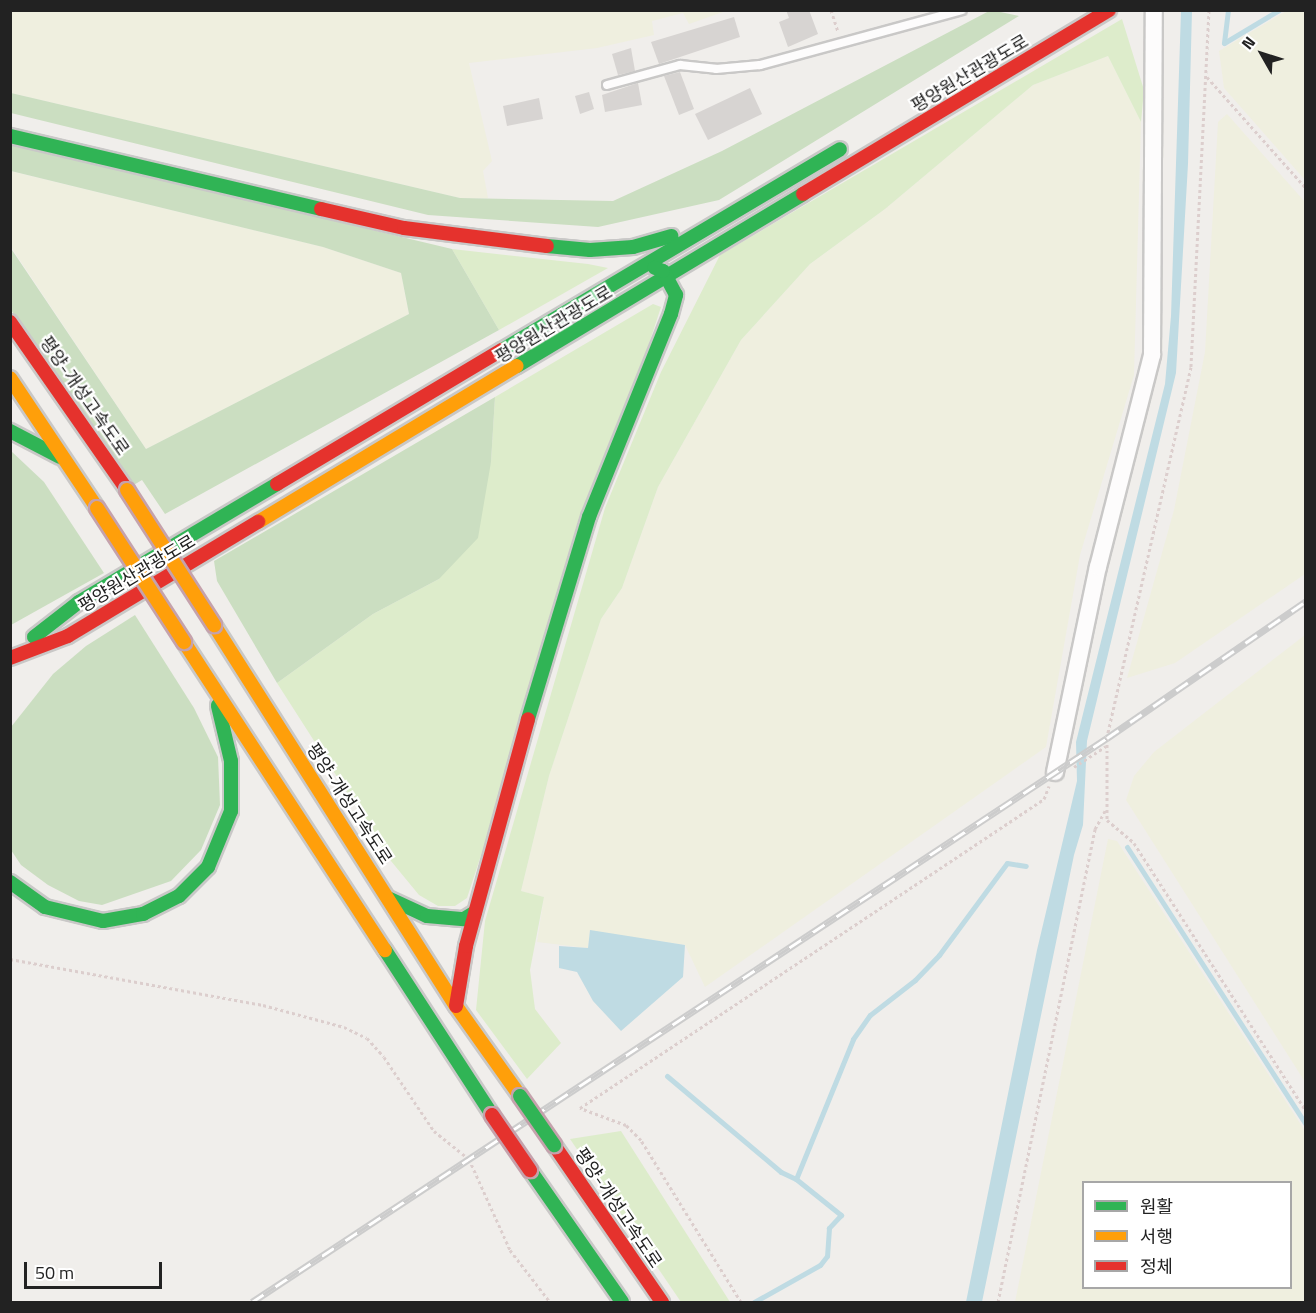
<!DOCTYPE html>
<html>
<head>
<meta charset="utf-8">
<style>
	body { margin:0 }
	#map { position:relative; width:1316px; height:1313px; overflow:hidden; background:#f0eeeb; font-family:"Titillium Web","Noto Sans KR",sans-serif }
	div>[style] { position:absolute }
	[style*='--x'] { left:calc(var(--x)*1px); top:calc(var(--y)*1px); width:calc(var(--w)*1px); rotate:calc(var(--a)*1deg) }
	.farmland>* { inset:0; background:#efefdf }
	.grass>* { inset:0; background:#ddeccb }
	.forest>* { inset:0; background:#cbdec1 }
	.water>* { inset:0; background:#bfdbe3 }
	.stream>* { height:5px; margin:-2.5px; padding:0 2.5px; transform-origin:2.5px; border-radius:2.5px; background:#bfdbe3 }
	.building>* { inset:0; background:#d7d4d2 }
	.path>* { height:3px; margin-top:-1.5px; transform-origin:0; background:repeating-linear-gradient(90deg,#dccecd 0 3px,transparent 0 6px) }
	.roads { filter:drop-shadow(2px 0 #c9c8c7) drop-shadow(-2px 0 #c9c8c7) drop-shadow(0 2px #c9c8c7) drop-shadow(0 -2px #c9c8c7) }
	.lane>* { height:8px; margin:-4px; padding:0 4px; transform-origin:4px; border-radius:4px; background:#fdfcfc }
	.street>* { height:16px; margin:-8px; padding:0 8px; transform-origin:8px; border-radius:8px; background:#fdfcfc }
	.fast>* { height:14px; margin:-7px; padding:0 7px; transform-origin:7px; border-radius:7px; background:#30b455 }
	.slow>* { height:14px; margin:-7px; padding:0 7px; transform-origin:7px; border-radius:7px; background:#ff9f0a }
	.jam>* { height:14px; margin:-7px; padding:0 7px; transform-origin:7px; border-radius:7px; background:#e5322d }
	.rail>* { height:7px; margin-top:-3.5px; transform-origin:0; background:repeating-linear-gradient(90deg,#fff 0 14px,#ccc 0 28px); box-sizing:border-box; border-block:2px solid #ccc }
	.bridges { filter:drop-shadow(2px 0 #c5a2ac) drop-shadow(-2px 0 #c5a2ac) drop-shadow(0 2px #c5a2ac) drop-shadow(0 -2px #c5a2ac) }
	.fast-bridge>* { height:14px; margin:-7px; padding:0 7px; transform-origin:7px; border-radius:7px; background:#30b455 }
	.slow-bridge>* { height:14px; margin:-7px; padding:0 7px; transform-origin:7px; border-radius:7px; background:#ff9f0a }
	.jam-bridge>* { height:14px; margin:-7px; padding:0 7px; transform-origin:7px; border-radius:7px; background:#e5322d }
	span { translate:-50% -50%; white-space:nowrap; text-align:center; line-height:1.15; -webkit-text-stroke:4.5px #fff; paint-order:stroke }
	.street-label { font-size:18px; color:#222 }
	.frame { position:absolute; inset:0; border:12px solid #222; pointer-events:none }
	.legend { position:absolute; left:1082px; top:1181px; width:210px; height:108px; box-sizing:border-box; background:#fff; border:2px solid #a7a7a7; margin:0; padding:8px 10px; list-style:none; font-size:18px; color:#222 }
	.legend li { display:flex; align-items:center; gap:12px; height:30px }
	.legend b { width:30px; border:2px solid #a7a7a7 }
	.north { position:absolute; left:1232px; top:24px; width:60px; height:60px; -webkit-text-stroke:4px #fff; paint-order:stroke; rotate:309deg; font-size:16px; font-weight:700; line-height:24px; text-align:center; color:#222 }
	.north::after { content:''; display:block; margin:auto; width:21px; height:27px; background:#222; clip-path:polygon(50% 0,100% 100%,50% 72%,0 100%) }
	.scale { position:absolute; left:24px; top:1262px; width:138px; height:27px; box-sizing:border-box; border:3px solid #222; border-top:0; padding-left:8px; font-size:18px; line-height:21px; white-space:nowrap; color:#222; -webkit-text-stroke:4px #fff; paint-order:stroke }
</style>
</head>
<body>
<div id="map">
	<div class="farmland">
		<div style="clip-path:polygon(1288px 10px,1305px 11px,1305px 180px,1224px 88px,1219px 51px)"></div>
		<div style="clip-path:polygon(11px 11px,726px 11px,689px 24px,683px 13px,652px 21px,654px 35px,597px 48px,469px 63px,492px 161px,483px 171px,488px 198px,460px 198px,11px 93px)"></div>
		<div style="clip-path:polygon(1108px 56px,1141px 122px,1134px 375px,1080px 555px,1046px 747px,705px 987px,685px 945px,590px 931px,588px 948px,537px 942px,544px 897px,521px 891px,549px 776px,601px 619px,622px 588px,658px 487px,741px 340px,810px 264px,885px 209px,1033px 85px)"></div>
		<div style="clip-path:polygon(1227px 114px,1305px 202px,1305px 574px,1175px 663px,1127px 678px,1174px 510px,1205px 352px,1218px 122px)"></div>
		<div style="clip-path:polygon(10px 171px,323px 247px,401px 273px,409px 314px,146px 449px,11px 247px)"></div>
		<div style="clip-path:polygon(1305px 635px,1305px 1082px,1126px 800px,1134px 776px,1154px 752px)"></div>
		<div style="clip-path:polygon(evenodd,1108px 839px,1117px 841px,1305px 1131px,1305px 1302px,1015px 1302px,1108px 839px,1084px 1182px,1290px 1182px,1290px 1288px,1084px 1288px,1084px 1182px)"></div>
	</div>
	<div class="grass">
		<div style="clip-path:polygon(1122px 19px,1144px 90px,1141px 122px,1108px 56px,1033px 85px,885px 209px,810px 264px,741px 340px,658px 487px,622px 588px,601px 619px,549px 776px,521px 891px,544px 897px,530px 970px,535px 1009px,561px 1043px,527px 1079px,476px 1010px,485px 921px,605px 508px,661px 372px,720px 255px)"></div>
		<div style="clip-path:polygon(452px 249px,588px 264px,608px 268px,499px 330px)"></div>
		<div style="clip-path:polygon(653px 304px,661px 307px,467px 898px,455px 906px,438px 906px,419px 895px,391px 861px,277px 683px,373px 614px,439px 579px,491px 462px,495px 397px)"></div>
		<div style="clip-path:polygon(621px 1131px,730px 1302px,681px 1302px,570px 1139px)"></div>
	</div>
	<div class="forest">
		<div style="clip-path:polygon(991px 10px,1019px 16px,719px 200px,598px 227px,428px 215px,11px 113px,11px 93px,460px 198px,613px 201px,722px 151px)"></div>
		<div style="clip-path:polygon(11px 144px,452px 249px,499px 330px,165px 514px,142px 480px,132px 486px,11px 310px,10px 247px,146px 449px,409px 314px,401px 273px,323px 247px,11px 171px)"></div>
		<div style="clip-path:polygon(495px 397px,491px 462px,478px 538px,439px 579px,373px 614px,277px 683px,217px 581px,214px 561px)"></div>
		<div style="clip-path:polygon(10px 450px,44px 482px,104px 573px,11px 625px)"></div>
		<div style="clip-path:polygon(135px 615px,194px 708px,218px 757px,220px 805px,201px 850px,171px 881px,102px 905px,79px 901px,48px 885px,21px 865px,11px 850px,11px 727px,53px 674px,86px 646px)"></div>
	</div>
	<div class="water">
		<div style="clip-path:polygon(1181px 11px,1192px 11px,1188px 164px,1176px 373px,1087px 741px,1083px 825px,1074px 855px,982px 1302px,966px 1302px,1037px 950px,1077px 781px,1076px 742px,1165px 384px,1171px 316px)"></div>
		<div style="clip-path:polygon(590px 930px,685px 945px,683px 977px,621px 1031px,593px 1001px,577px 972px,559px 968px,559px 946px,588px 948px)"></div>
	</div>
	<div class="stream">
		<div style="--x:1228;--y:10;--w:33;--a:97"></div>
		<div style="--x:1224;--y:43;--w:64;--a:-31"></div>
		<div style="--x:1127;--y:847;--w:331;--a:57.2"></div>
		<div style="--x:667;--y:1076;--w:149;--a:40.1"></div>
		<div style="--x:781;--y:1172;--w:17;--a:25"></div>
		<div style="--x:796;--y:1179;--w:58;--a:38.7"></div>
		<div style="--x:841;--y:1215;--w:18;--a:133"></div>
		<div style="--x:829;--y:1228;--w:28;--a:94"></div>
		<div style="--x:827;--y:1256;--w:11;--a:128"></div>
		<div style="--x:820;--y:1265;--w:76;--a:150.7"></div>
		<div style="--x:796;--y:1179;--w:151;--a:-67.8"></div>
		<div style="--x:853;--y:1039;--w:29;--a:-55"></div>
		<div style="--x:870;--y:1015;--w:57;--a:-37.9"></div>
		<div style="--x:915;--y:980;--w:35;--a:-46"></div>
		<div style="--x:939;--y:955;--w:114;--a:-53.5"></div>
		<div style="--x:1007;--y:863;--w:19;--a:9"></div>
	</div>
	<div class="building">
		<div style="clip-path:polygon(786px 10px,809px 10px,818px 34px,788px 47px,779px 22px,789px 18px)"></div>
		<div style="clip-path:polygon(734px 17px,740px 37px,659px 64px,651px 42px)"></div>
		<div style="clip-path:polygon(631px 48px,635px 71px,618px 75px,612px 54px)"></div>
		<div style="clip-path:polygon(680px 72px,694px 109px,679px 115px,664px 76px)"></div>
		<div style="clip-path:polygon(638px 83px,642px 105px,605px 112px,602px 95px)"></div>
		<div style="clip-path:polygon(750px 88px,762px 114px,708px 140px,695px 114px)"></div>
		<div style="clip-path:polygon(589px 92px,594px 109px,580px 114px,575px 96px)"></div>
		<div style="clip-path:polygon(539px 98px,543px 119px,507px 126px,503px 106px)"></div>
	</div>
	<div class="path">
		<div style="--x:831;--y:10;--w:23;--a:72"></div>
		<div style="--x:1209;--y:10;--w:357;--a:92.9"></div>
		<div style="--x:1191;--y:367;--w:380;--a:102.8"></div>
		<div style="--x:1107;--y:738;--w:82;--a:90"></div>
		<div style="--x:1107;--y:820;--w:35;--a:40"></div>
		<div style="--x:1134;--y:843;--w:318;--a:57.3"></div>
		<div style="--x:1207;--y:77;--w:149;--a:48.3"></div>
		<div style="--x:1074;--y:767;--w:38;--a:-33"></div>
		<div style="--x:10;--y:959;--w:257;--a:10.3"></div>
		<div style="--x:263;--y:1005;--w:84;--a:15.2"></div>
		<div style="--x:344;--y:1027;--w:25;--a:26"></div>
		<div style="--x:367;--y:1038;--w:25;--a:48"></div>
		<div style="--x:384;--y:1057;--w:89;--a:56"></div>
		<div style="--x:434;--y:1131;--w:45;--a:38.7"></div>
		<div style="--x:469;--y:1159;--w:100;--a:65.7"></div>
		<div style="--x:510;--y:1250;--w:66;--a:52.4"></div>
		<div style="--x:741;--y:1302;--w:190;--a:-121.7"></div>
		<div style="--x:641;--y:1140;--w:21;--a:-135"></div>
		<div style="--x:626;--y:1125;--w:49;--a:-159.7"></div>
		<div style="--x:580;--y:1108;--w:557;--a:-33.66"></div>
		<div style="--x:1044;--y:799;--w:14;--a:-69"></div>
		<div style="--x:998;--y:1302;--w:483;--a:-78.4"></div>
		<div style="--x:1095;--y:829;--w:23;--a:-61"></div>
	</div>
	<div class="roads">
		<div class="lane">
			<div style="--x:607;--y:85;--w:76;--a:-15.3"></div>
			<div style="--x:680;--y:65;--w:36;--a:6"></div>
			<div style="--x:716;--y:69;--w:44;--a:-5.2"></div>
			<div style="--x:760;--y:65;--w:209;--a:-15.2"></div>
		</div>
		<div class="street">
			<div style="--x:1055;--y:772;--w:209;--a:-78.2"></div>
			<div style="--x:1098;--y:567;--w:219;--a:-75.7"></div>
			<div style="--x:1152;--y:355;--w:345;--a:-89.7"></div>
		</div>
		<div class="fast">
			<div style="--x:10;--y:136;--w:319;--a:13.2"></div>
			<div style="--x:547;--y:246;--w:43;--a:5.3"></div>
			<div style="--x:590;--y:250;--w:43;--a:-4"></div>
			<div style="--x:633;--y:247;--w:40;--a:-16"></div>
			<div style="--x:502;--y:350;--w:393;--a:-30.7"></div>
			<div style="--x:517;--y:366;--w:334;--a:-31"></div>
			<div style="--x:10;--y:431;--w:56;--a:27.5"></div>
			<div style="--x:34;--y:637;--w:57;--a:-37.9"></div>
			<div style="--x:79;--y:602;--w:230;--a:-30.8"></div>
			<div style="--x:528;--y:719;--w:211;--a:-73.2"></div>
			<div style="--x:589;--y:517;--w:219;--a:-68"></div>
			<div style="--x:671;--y:314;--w:20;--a:-75"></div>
			<div style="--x:676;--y:295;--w:27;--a:-118"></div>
			<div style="--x:663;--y:271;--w:9;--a:-159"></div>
			<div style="--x:10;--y:882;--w:43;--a:35.5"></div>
			<div style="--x:45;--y:907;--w:60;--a:13.6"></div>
			<div style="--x:103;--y:921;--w:41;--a:-9.9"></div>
			<div style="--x:143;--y:914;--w:40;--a:-26.6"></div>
			<div style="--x:179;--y:896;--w:41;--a:-45"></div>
			<div style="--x:208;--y:867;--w:61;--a:-67.7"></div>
			<div style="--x:231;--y:811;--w:50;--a:-90"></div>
			<div style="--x:231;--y:761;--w:57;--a:-103.3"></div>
			<div style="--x:388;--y:898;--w:43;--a:24.8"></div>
			<div style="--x:427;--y:916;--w:37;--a:5"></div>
			<div style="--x:464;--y:919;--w:13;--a:-32"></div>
			<div style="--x:385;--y:950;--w:197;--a:57"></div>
			<div style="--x:530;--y:1170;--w:161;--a:55.1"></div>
		</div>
		<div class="slow">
			<div style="--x:10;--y:378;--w:156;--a:56.2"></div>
			<div style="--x:258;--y:522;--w:302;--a:-31.1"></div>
			<div style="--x:214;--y:625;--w:451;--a:57.6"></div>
			<div style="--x:456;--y:1006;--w:110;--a:54.6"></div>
			<div style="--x:184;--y:642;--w:368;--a:56.9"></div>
		</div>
		<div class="jam">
			<div style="--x:803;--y:194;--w:357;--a:-31"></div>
			<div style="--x:321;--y:209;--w:85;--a:12.9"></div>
			<div style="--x:404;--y:228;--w:144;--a:7.2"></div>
			<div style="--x:10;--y:322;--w:205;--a:55.1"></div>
			<div style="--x:277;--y:484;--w:262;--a:-30.8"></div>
			<div style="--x:10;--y:658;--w:62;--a:-20.8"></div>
			<div style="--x:68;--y:636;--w:222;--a:-31"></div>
			<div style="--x:456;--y:1006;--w:61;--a:-80.5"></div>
			<div style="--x:466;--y:946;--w:235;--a:-74.7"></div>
			<div style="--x:554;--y:1145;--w:191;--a:55.5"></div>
		</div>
	</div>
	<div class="rail">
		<div style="--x:252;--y:1302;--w:1024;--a:-33.41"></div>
		<div style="--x:1107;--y:738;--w:242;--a:-34.5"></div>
	</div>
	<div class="bridges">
		<div class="fast-bridge">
			<div style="--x:520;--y:1096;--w:60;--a:55.2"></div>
		</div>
		<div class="slow-bridge">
			<div style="--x:127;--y:490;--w:161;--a:57.2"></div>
			<div style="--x:97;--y:508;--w:160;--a:57"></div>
		</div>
		<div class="jam-bridge">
			<div style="--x:492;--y:1115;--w:67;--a:55.4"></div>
		</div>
	</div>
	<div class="street-label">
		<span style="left:970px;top:74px;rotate:-31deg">평양원산관광도로</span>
		<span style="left:554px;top:325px;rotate:-31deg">평양원산관광도로</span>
		<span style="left:84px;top:396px;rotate:55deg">평양-개성고속도로</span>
		<span style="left:137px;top:574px;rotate:-31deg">평양원산관광도로</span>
		<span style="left:349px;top:804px;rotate:57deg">평양-개성고속도로</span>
		<span style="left:618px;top:1208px;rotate:56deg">평양-개성고속도로</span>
	</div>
	<div class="frame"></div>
	<ul class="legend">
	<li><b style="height:8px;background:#30b455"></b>원활</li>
	<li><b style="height:8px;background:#ff9f0a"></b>서행</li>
	<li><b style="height:8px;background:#e5322d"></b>정체</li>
	</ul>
	<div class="north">N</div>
	<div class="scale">50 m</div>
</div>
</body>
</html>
